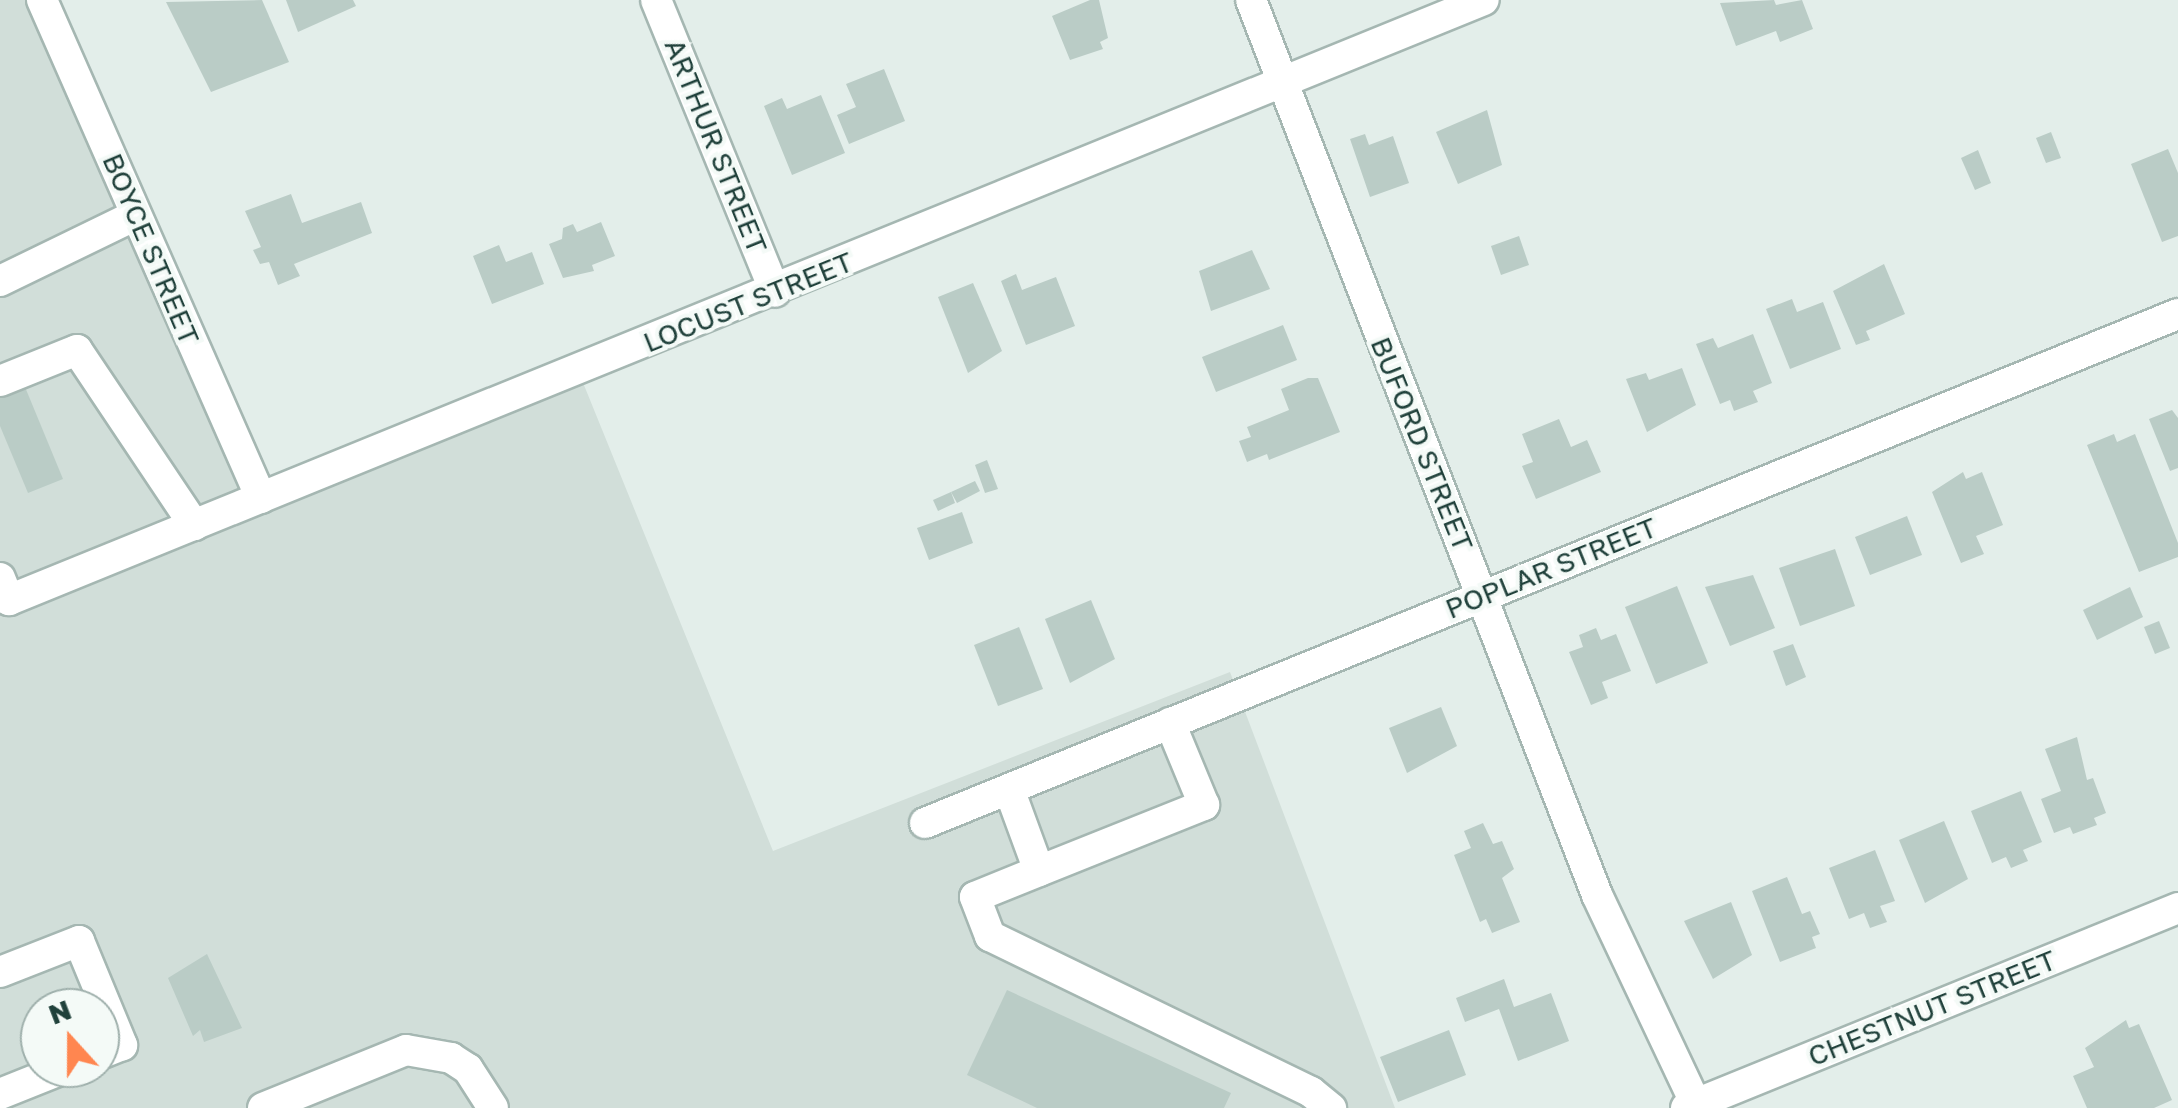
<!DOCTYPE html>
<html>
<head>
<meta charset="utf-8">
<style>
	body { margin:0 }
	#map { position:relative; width:2178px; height:1108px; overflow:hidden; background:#e3eeea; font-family:"Golos Text",sans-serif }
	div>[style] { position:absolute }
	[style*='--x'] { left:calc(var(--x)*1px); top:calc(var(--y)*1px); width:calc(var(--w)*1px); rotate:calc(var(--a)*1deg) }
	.built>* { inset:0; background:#d1ded9 }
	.building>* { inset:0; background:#baccc6 }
	.roads { filter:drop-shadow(2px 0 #a5b7b2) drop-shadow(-2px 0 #a5b7b2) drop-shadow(0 2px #a5b7b2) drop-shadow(0 -2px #a5b7b2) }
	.minor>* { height:30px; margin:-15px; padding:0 15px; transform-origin:15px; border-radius:15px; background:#fff }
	span { translate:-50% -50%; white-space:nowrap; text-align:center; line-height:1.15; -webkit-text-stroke:8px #f4faf7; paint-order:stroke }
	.street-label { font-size:28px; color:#20413b }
	.north { position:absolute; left:20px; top:988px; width:100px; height:100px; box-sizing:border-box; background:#f4faf7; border:2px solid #9fb0ac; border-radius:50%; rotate:339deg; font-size:28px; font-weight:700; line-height:40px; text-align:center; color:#20413b }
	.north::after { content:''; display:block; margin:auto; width:35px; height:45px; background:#ff8650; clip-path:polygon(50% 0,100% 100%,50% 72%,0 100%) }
</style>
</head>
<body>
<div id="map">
	<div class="built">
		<div style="clip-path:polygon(evenodd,0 0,60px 0,266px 477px,573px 358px,773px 851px,1230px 672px,1395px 1108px,0 1108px,0 0,40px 1008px,100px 1008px,100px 1068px,40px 1068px,40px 1008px)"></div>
	</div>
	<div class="building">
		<div style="clip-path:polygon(262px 0,289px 62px,211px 92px,166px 2px)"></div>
		<div style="clip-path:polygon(286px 0,353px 0,356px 6px,298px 32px)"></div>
		<div style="clip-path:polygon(1090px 0,1099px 0,1108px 38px,1100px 42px,1103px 49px,1070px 60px,1052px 16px)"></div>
		<div style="clip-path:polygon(1774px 0,1776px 5px,1802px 0,1813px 29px,1780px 42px,1776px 31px,1736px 46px,1720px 3px)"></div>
		<div style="clip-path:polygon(884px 69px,905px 121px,849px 144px,837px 115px,856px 107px,846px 84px)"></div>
		<div style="clip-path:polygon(821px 95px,845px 153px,792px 175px,764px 106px,782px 98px,787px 109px)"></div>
		<div style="clip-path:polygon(1487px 110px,1502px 165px,1458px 184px,1436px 132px)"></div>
		<div style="clip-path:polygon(2051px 132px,2061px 158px,2046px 163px,2036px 138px)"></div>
		<div style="clip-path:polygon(1365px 134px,1369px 145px,1393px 136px,1409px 183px,1370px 197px,1350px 139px)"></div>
		<div style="clip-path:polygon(2168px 149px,2178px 173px,2178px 236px,2162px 242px,2131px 164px)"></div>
		<div style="clip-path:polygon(1978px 150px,1991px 183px,1975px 190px,1961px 158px)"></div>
		<div style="clip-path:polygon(291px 194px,302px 223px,361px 202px,372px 233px,294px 264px,300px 276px,278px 285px,269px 262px,260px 264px,253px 250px,261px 247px,245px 211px)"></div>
		<div style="clip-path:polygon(601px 222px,615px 256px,592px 265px,594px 271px,563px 278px,549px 244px,562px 239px,563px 228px,573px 224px,577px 232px)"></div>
		<div style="clip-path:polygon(1519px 236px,1529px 265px,1501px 275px,1491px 246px)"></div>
		<div style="clip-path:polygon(499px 245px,506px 262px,532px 252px,544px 284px,492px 304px,473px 256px)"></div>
		<div style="clip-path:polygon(1252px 250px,1270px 289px,1211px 311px,1199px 271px)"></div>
		<div style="clip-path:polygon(1884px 264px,1905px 314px,1866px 331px,1870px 340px,1856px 345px,1833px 291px)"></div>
		<div style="clip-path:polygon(1016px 274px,1022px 290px,1056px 277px,1075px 326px,1026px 345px,1001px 281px)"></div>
		<div style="clip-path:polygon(973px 283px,1002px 351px,968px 373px,938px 297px)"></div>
		<div style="clip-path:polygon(1792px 299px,1797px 312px,1823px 302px,1841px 349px,1790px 369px,1766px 309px)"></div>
		<div style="clip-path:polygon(1283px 325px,1297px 360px,1216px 392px,1202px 357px)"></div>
		<div style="clip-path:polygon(1753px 334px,1772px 383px,1753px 391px,1758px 402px,1734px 411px,1730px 400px,1720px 404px,1696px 344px,1713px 338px,1718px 348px)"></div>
		<div style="clip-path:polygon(1682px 368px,1696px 405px,1647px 432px,1626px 379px,1646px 373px,1649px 380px)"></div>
		<div style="clip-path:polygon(1308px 378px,1318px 378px,1340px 432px,1269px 460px,1267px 454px,1247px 462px,1239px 441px,1251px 437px,1247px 427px,1289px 410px,1281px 389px)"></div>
		<div style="clip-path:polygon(25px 387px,63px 479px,28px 493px,0 426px,0 398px)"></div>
		<div style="clip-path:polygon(2172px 410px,2178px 418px,2178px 468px,2170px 471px,2149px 419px)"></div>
		<div style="clip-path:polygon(1559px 419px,1571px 447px,1587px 440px,1601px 472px,1536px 499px,1522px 466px,1533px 462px,1522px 434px)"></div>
		<div style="clip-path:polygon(2114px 434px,2117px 442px,2135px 434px,2178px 543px,2178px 557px,2139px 572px,2087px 445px)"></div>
		<div style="clip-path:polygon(987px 460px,998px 489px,985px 493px,975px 465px)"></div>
		<div style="clip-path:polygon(1963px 472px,1966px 479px,1982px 472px,2003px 525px,1976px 536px,1984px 554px,1961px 563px,1932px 492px)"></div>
		<div style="clip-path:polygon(975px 481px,980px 491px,957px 503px,951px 492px)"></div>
		<div style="clip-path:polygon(951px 492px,955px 503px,938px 511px,933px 500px)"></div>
		<div style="clip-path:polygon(962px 512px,973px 543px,929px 560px,917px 528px)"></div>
		<div style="clip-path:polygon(1907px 516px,1922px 555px,1870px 575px,1855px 537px)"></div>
		<div style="clip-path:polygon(1835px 549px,1855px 606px,1800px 626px,1779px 568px)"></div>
		<div style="clip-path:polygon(1753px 575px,1775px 628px,1730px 646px,1705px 587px)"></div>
		<div style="clip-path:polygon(1677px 586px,1708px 663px,1656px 684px,1625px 607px)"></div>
		<div style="clip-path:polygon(2130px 587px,2143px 617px,2097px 640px,2083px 610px)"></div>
		<div style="clip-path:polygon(1091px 600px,1115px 659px,1070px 683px,1045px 619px)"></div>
		<div style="clip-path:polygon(2159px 621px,2170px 648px,2155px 654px,2144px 627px)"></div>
		<div style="clip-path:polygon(1019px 627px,1043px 689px,998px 706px,974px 645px)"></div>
		<div style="clip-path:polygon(1596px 628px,1601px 640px,1616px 634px,1631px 671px,1602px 682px,1608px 698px,1591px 705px,1569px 652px,1583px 647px,1579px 635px)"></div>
		<div style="clip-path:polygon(1793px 644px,1806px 677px,1786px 686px,1773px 651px)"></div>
		<div style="clip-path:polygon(1441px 707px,1457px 746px,1407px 773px,1389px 728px)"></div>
		<div style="clip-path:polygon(2077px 737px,2087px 780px,2093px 778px,2106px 813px,2094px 818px,2097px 825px,2073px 834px,2070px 827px,2054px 833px,2041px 799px,2061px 791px,2045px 749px)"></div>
		<div style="clip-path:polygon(2021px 791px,2042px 842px,2023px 850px,2028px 861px,2011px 868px,2006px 857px,1992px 863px,1971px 811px)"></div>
		<div style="clip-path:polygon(1944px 821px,1968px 879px,1925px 903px,1899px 840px)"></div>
		<div style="clip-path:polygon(1483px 823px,1493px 844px,1502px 841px,1514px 869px,1502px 878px,1520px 922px,1492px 933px,1486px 919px,1480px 922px,1454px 855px,1471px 848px,1464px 831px)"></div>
		<div style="clip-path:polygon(1875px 850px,1895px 901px,1880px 906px,1887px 922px,1870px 928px,1864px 913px,1849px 919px,1829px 868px)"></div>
		<div style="clip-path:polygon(1787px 877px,1802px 914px,1810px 911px,1820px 934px,1812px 937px,1816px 948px,1780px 962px,1752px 891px)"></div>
		<div style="clip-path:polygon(1731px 902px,1752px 955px,1713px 979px,1684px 921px)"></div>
		<div style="clip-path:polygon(207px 954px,242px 1028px,204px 1042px,200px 1030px,193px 1036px,168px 978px)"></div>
		<div style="clip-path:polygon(1504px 979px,1514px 1007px,1551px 993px,1569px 1041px,1518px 1061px,1499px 1009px,1465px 1022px,1456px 998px)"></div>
		<div style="clip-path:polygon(1007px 990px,1231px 1093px,1224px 1108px,1037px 1108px,967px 1075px)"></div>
		<div style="clip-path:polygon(2126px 1020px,2129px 1028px,2139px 1024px,2172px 1100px,2154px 1108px,2087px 1108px,2073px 1076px,2094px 1067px,2085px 1048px)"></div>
		<div style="clip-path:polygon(1449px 1030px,1466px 1075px,1398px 1102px,1380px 1057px)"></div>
	</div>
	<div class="roads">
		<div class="minor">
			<div style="--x:42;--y:0;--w:544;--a:66.26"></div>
			<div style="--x:656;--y:0;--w:315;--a:67.8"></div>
			<div style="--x:1251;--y:0;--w:960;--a:68.86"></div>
			<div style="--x:1597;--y:895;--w:231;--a:64.7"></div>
			<div style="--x:0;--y:281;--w:151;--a:-25.9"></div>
			<div style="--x:0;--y:381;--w:83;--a:-21.9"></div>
			<div style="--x:77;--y:350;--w:211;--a:56.2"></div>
			<div style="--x:0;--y:578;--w:24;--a:68"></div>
			<div style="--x:9;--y:600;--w:1592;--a:-22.14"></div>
			<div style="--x:1009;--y:789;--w:87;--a:69.9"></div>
			<div style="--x:1039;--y:871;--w:178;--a:-21.8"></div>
			<div style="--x:1204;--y:805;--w:89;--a:-112.5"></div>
			<div style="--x:925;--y:823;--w:1352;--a:-22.11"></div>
			<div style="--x:1039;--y:871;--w:69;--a:157.9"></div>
			<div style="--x:975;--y:897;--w:42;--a:69"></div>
			<div style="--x:990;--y:936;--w:357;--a:25.9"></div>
			<div style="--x:1311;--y:1092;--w:26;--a:39"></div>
			<div style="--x:0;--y:972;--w:85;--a:-21.4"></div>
			<div style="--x:79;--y:941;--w:113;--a:67.5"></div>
			<div style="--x:122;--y:1045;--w:24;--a:158"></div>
			<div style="--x:0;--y:1094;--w:70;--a:-21.8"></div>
			<div style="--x:263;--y:1108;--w:154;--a:-22.1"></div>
			<div style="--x:406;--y:1050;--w:46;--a:10.1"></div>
			<div style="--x:451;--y:1058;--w:20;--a:33"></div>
			<div style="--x:468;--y:1069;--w:46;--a:57.3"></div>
			<div style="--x:1686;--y:1108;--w:531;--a:-22.12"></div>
		</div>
	</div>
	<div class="street-label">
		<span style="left:716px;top:146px;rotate:68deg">ARTHUR STREET</span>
		<span style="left:151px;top:249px;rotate:67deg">BOYCE STREET</span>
		<span style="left:748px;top:302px;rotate:-22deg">LOCUST STREET</span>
		<span style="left:1422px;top:444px;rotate:68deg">BUFORD STREET</span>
		<span style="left:1551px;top:568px;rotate:-22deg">POPLAR STREET</span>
		<span style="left:1932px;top:1008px;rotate:-22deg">CHESTNUT STREET</span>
	</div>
	<div class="north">N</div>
</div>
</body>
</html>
